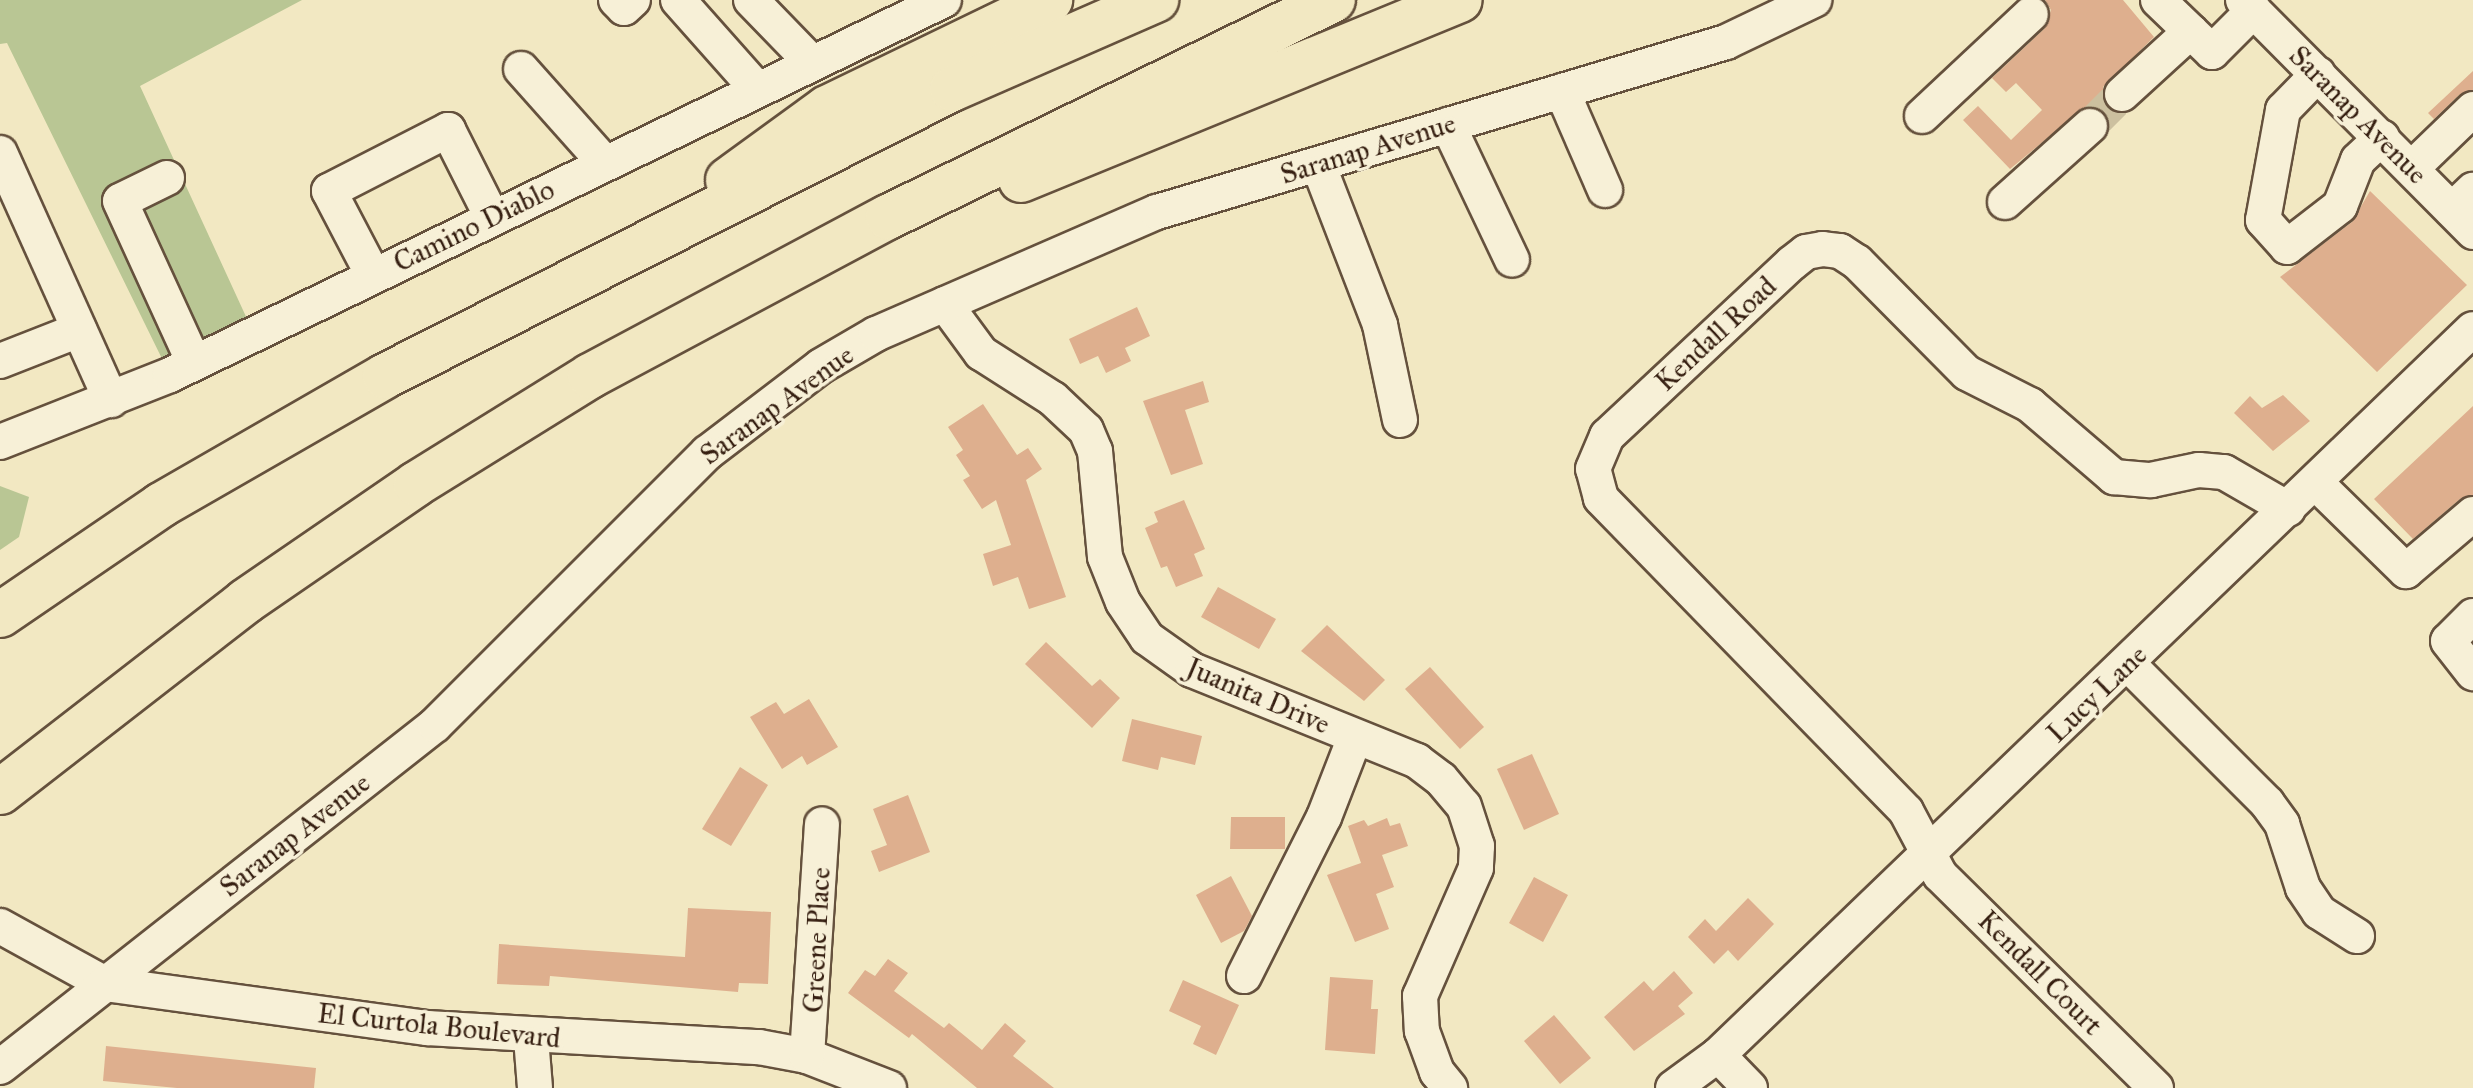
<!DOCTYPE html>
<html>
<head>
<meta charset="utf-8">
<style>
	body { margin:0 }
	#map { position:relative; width:2473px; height:1088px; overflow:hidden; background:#f2e8c2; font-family:"IM FELL Great Primer",serif }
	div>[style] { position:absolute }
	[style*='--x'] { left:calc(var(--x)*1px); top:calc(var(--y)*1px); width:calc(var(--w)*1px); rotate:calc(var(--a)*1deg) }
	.green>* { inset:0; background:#b9c694 }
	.building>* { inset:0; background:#deaf8e }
	.minor-tunnel>* { height:34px; margin-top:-17px; transform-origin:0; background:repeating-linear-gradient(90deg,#ccc09f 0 34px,transparent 0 51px) }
	.roads { filter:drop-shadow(2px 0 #65513d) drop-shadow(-2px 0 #65513d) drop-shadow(0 2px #65513d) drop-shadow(0 -2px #65513d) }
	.minor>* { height:34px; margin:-17px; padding:0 17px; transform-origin:17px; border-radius:17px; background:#f7f0d7 }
	.highway>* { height:44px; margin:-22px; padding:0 22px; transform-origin:22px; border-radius:22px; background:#f2e8c2 }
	span { translate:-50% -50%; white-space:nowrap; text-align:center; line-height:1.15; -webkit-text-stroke:7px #f7f0d7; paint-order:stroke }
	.street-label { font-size:28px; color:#361f11 }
</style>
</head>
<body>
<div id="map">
	<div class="green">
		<div style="clip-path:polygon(0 0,302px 0,140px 86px,254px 334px,170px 375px,7px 43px,0 44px)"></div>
		<div style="clip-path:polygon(0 486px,29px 497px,19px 537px,0 550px)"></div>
	</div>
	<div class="building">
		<div style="clip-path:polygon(2045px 0,2123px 0,2154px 37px,2103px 87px,2107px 107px,2120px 113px,2110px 123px,2104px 112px,2085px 107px,2010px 169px,1963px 120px,1978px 106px,2011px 140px,2042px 110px,2016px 83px,2006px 92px,1992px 78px,2045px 28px,2051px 10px)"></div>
		<div style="clip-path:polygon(2473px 71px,2473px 90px,2459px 95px,2434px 119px,2428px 113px)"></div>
		<div style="clip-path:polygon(2370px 191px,2467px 285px,2377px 372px,2280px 277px,2352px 222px)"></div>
		<div style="clip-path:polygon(1137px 307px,1150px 336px,1125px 348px,1131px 361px,1106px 373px,1098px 356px,1080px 364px,1069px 339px)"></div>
		<div style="clip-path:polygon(1203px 381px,1209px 402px,1185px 410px,1203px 464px,1171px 475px,1143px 401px)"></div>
		<div style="clip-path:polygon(2283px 395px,2310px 421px,2273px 451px,2234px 413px,2250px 396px,2262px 408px)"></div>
		<div style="clip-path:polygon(983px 404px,1017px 455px,1028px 448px,1042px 469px,1026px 480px,1066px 597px,1029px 609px,1018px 577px,993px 586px,983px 554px,1011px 545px,996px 500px,982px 509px,963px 480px,970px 476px,956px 455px,963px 450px,948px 427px)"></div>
		<div style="clip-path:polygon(2473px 406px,2473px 495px,2460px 499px,2413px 539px,2374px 499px)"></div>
		<div style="clip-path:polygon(1184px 500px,1205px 549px,1194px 554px,1203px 576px,1176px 587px,1167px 566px,1161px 568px,1145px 528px,1158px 522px,1154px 512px)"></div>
		<div style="clip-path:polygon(1218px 587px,1276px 619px,1259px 649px,1201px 617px)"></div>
		<div style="clip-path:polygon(1327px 625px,1385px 680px,1364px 701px,1301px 651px)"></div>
		<div style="clip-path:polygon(1046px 642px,1092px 686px,1100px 679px,1120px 698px,1092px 728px,1025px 664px)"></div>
		<div style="clip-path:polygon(1430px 667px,1484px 727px,1460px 749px,1405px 689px)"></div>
		<div style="clip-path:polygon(809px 699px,838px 747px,807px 765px,802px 756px,782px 769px,750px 717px,776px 702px,784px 714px)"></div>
		<div style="clip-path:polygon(1132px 719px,1202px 736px,1195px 765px,1161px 757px,1158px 770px,1122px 761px)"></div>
		<div style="clip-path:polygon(1532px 754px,1559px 814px,1524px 830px,1497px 769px)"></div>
		<div style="clip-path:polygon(740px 767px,768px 785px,731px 846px,702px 829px)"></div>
		<div style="clip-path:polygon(908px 795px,930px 852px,879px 872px,871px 851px,887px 845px,873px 809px)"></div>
		<div style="clip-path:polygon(1231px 817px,1285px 817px,1285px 849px,1230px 849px)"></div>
		<div style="clip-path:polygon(1387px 818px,1390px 826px,1400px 823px,1408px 846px,1382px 855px,1394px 887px,1376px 894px,1389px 929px,1355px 942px,1327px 875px,1361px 863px,1348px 826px,1364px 820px,1368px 826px)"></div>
		<div style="clip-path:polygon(1231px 876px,1252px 916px,1244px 931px,1221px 943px,1196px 895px)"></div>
		<div style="clip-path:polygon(1534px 877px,1568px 895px,1543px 942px,1509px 923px)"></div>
		<div style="clip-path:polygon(1748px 898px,1774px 924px,1738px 961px,1728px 950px,1714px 964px,1688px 937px,1705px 919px,1716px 931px)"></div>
		<div style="clip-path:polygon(688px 908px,771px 912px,768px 984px,739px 983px,738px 992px,550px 976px,549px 986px,497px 984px,499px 944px,685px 957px)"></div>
		<div style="clip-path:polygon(888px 959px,908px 973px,894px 991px,944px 1028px,949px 1023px,982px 1050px,1005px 1023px,1026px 1041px,1013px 1056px,1054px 1088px,977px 1088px,912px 1034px,909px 1038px,848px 993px,865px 970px,875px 976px)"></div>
		<div style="clip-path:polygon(1674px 971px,1693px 993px,1678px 1006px,1685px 1014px,1634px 1051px,1604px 1017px,1644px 981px,1653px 991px)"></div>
		<div style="clip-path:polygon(1330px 977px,1373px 980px,1371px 1009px,1378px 1009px,1375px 1054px,1325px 1050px)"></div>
		<div style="clip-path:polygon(1183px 980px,1239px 1005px,1216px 1055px,1193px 1044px,1201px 1026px,1169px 1011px)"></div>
		<div style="clip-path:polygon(1554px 1015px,1591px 1058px,1560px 1084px,1524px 1041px)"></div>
		<div style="clip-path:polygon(106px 1046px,316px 1068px,314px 1088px,177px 1088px,103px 1081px)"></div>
	</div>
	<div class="minor-tunnel">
		<div style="--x:2090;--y:126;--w:45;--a:-45"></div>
	</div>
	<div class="roads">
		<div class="minor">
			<div style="--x:616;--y:0;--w:11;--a:45"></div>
			<div style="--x:624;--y:8;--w:12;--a:-42"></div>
			<div style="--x:678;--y:0;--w:118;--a:48.4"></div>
			<div style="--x:751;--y:0;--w:86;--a:45.9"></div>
			<div style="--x:2158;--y:0;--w:75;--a:43.9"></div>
			<div style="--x:2212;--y:52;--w:59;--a:-45"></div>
			<div style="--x:2243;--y:0;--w:327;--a:45.2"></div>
			<div style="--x:521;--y:69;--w:125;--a:48.3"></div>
			<div style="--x:2318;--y:74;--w:50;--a:134.2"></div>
			<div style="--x:2283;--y:110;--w:112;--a:100.3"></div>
			<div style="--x:2263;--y:220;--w:36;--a:48"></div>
			<div style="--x:2287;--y:247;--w:67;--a:-37.7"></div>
			<div style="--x:2340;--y:206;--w:49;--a:-68.6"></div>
			<div style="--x:2358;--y:160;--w:33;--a:-43"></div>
			<div style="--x:1562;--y:91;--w:108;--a:66.5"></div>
			<div style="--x:2122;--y:94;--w:93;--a:-42.4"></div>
			<div style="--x:1922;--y:116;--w:149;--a:-43.1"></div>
			<div style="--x:1448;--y:125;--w:149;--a:64.6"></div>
			<div style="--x:0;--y:153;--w:271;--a:65.8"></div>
			<div style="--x:1318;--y:164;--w:173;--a:68.9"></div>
			<div style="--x:1380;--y:325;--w:97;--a:78.1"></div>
			<div style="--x:2412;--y:168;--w:85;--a:-44"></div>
			<div style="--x:167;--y:178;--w:52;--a:153.9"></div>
			<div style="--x:120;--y:201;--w:178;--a:65.4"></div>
			<div style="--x:2005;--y:202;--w:114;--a:-41.8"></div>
			<div style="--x:2452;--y:210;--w:29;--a:-44"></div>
			<div style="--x:373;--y:275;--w:95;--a:-117.6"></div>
			<div style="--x:329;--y:191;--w:134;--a:-27.1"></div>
			<div style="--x:448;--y:130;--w:97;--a:63.2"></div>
			<div style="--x:945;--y:304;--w:61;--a:53.7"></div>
			<div style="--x:981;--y:353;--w:85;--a:32.6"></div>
			<div style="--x:1053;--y:399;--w:45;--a:43.2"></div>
			<div style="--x:1086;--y:430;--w:23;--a:67"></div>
			<div style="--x:1095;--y:451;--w:106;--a:84.6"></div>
			<div style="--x:1105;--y:557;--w:48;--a:68.2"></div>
			<div style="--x:1123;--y:602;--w:43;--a:56.3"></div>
			<div style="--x:1147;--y:638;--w:55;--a:35.4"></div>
			<div style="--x:1192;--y:670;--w:243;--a:22"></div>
			<div style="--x:1417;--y:761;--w:30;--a:37"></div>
			<div style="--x:1441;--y:779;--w:35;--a:50"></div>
			<div style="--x:1464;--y:806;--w:42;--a:72"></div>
			<div style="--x:1477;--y:846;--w:22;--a:93"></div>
			<div style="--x:1476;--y:868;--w:140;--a:113.6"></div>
			<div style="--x:1420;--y:996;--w:35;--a:87"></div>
			<div style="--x:1422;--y:1031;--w:44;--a:69.9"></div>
			<div style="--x:1437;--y:1072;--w:21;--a:51"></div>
			<div style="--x:0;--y:361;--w:85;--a:-21.4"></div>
			<div style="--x:0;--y:442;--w:183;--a:-21.5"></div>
			<div style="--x:170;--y:375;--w:860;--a:-25.85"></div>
			<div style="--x:2316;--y:483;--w:126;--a:44.4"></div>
			<div style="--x:2406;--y:571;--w:88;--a:-40.4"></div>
			<div style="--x:2473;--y:616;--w:35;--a:135"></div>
			<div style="--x:2448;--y:641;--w:41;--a:52"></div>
			<div style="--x:2128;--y:664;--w:197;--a:45"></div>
			<div style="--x:2267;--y:803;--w:26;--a:54"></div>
			<div style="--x:2282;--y:824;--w:67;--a:71.8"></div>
			<div style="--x:2303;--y:888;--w:29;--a:56"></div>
			<div style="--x:2319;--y:912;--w:45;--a:32.3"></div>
			<div style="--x:0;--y:926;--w:120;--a:28.9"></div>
			<div style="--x:105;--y:984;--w:325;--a:7.8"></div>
			<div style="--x:427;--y:1028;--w:333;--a:3.3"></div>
			<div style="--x:759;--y:1047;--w:49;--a:10.6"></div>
			<div style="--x:807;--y:1056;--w:88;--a:21.3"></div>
			<div style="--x:1244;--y:976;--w:178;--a:-63.3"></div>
			<div style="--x:1324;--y:817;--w:86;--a:-68.8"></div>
			<div style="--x:531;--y:1038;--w:50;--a:85.4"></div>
			<div style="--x:1718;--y:1055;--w:46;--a:45.9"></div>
			<div style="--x:807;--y:1056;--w:232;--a:-86.3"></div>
			<div style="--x:0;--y:1067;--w:553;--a:-38.17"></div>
			<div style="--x:435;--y:725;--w:385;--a:-45"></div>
			<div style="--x:707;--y:453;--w:143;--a:-37.3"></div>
			<div style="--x:821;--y:366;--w:64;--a:-30.2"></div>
			<div style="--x:876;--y:334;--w:306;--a:-23.5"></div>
			<div style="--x:1157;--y:212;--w:594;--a:-16.63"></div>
			<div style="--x:1726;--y:42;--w:98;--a:-25.5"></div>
			<div style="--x:1673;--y:1088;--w:56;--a:-36.3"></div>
			<div style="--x:1718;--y:1055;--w:1047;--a:-43.88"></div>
			<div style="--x:2156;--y:1088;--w:303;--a:-135.4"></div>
			<div style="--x:1940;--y:875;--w:72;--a:-118"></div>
			<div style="--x:1906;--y:811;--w:437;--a:-134.3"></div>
			<div style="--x:1601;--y:498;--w:30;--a:-105"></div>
			<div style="--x:1593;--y:469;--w:36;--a:-67"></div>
			<div style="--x:1607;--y:436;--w:253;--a:-43.1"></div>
			<div style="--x:1792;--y:263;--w:18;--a:-38"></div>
			<div style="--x:1806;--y:252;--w:17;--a:-10"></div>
			<div style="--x:1823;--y:249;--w:17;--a:7"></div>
			<div style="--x:1840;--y:251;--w:20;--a:33"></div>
			<div style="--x:1857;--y:262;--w:156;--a:45.3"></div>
			<div style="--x:1967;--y:373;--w:71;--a:26.9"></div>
			<div style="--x:2030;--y:405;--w:111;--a:40.6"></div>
			<div style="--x:2114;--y:477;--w:37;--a:5"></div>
			<div style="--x:2151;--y:480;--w:49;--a:-11.8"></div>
			<div style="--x:2199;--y:470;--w:25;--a:5"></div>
			<div style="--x:2224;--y:472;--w:74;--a:30"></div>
		</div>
		<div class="highway">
			<div style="--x:728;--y:180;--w:122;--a:-36"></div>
			<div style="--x:827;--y:108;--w:248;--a:-25.8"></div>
			<div style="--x:1021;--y:180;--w:474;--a:-22.3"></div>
			<div style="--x:0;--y:615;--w:195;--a:-34.3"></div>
			<div style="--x:161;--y:505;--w:258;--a:-29.9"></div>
			<div style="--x:385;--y:376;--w:635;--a:-26.85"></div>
			<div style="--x:952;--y:89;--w:223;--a:-23.6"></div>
			<div style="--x:0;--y:792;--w:311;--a:-37.8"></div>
			<div style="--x:246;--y:601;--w:206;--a:-34.5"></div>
			<div style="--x:416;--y:484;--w:205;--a:-31.8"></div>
			<div style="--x:590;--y:376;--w:338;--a:-28.1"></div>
			<div style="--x:888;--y:217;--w:495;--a:-26"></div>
		</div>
	</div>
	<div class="street-label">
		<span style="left:2358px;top:115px;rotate:45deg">Saranap Avenue</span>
		<span style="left:1368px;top:149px;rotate:-17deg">Saranap Avenue</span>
		<span style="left:474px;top:226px;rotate:-26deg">Camino Diablo</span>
		<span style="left:1716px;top:334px;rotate:-43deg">Kendall Road</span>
		<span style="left:777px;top:405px;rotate:-36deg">Saranap Avenue</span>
		<span style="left:2097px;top:694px;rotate:-44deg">Lucy Lane</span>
		<span style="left:1258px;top:696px;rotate:23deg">Juanita Drive</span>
		<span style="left:295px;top:835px;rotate:-38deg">Saranap Avenue</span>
		<span style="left:817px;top:940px;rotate:-87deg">Greene Place</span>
		<span style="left:2040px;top:973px;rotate:45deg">Kendall Court</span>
		<span style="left:439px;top:1026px;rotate:6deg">El Curtola Boulevard</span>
	</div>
</div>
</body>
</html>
